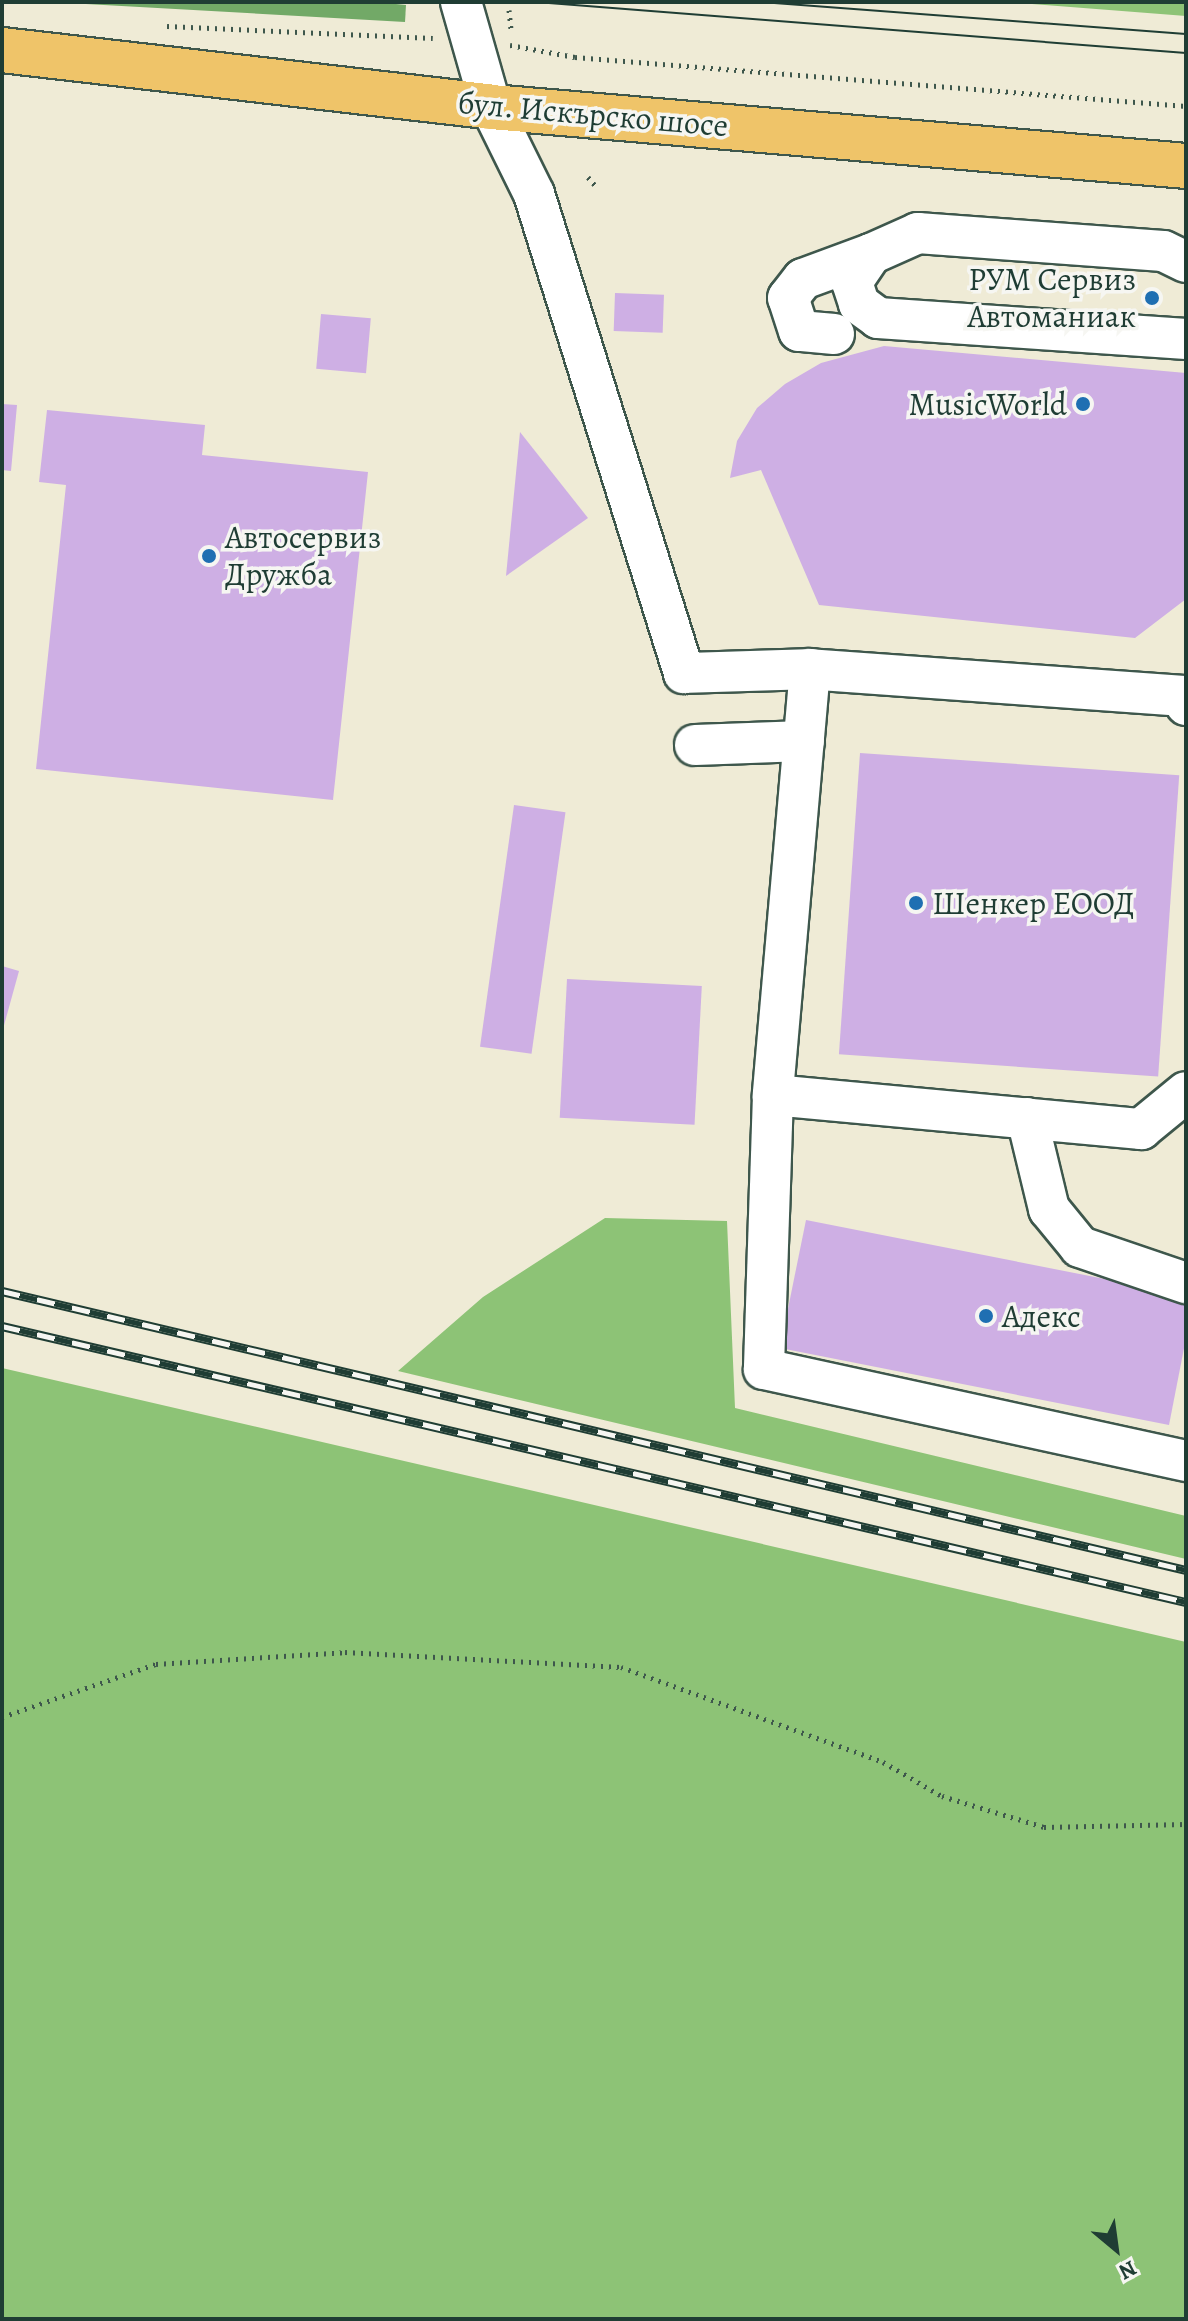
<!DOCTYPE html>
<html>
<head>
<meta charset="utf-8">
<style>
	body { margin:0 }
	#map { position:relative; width:1188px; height:2321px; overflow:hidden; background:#efebd6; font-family:Alegreya,serif }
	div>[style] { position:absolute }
	.green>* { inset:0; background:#8dc376 }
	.forest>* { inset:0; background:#72a967 }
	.building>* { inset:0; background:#ceafe4; transform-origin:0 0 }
	.path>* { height:5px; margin-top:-2.5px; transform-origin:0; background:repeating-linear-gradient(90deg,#3e574c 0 2px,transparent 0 8px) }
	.roads { filter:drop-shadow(2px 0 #3e574c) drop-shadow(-2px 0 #3e574c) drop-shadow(0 2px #3e574c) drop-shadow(0 -2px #3e574c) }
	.minor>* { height:40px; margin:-20px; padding:0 20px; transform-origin:20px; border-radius:20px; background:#fff }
	.major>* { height:44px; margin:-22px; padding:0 22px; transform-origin:22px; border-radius:22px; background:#efc469 }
	.tram>* { height:2px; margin:-1px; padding:0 1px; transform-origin:1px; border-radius:1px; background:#1f3d34 }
	.rail>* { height:9px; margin-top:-4.5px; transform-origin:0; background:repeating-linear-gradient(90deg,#f6f6f2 0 18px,#1f3d34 0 36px); box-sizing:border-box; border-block:2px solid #1f3d34 }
	.dots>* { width:22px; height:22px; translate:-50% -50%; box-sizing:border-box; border:4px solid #f6f6f2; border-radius:50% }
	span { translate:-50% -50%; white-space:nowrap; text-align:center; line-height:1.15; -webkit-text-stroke:7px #f6f6f2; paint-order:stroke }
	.street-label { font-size:32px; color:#1f3d34 }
	.poi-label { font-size:32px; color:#1f3d34 }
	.right { translate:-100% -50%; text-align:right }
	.left { translate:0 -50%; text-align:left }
	.frame { position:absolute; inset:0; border:4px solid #1f3d34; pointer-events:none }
	.north { position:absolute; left:1076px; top:2209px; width:80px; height:80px; -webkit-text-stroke:6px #f6f6f2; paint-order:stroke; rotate:151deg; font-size:22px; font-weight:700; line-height:32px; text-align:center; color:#1f3d34 }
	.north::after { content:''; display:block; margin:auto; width:28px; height:36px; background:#1f3d34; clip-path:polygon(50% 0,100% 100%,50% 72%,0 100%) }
</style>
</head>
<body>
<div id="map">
	<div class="green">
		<div style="clip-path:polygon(1008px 2px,1186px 2px,1186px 16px)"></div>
		<div style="clip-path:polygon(605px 1218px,727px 1221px,735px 1408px,1186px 1516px,1186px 1559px,398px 1371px,483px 1297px)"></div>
		<div style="clip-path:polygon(2px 1368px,1186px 1642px,1186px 2319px,2px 2319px)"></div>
	</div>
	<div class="forest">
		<div style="clip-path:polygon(50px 2px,376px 2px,406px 5px,405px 22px)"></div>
	</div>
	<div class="building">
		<div style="left:615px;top:293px;width:49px;height:38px;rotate:2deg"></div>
		<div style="left:321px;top:314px;width:50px;height:55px;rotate:5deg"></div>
		<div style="clip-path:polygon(884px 346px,1186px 373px,1186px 599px,1135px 638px,819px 605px,761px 470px,730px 478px,737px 441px,757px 408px,785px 384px,821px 363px)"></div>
		<div style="clip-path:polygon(2px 404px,17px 405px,11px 471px,2px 470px)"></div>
		<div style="clip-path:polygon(47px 410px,205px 425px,202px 455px,368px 472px,333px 800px,36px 769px,66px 485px,39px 482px)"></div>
		<div style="clip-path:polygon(520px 432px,588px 518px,506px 576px)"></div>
		<div style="left:860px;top:753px;width:320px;height:302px;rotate:4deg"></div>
		<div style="left:514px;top:805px;width:52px;height:244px;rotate:8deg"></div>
		<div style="clip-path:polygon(2px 966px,19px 971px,3px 1029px,2px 1029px)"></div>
		<div style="left:567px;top:979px;width:135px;height:139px;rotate:3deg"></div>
		<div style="clip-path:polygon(806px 1220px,1186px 1295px,1186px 1338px,1169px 1425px,780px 1348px)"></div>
	</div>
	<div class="path">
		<div style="left:509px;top:10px;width:19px;rotate:84deg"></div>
		<div style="left:167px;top:26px;width:266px;rotate:2.6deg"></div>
		<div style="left:510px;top:45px;width:66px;rotate:10.5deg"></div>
		<div style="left:575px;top:57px;width:613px;rotate:4.59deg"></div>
		<div style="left:588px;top:177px;width:11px;rotate:49deg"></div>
		<div style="left:2px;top:1717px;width:163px;rotate:-19deg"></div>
		<div style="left:156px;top:1664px;width:189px;rotate:-3.6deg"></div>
		<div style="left:345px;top:1652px;width:276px;rotate:3.1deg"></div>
		<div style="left:621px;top:1667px;width:279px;rotate:19.9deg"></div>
		<div style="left:883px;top:1762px;width:68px;rotate:30deg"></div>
		<div style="left:942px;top:1796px;width:107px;rotate:16.9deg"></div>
		<div style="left:1044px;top:1827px;width:142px;rotate:-1.2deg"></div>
	</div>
	<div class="roads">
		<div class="minor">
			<div style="left:461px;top:2px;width:109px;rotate:74.1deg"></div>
			<div style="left:491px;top:107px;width:97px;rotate:63.7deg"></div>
			<div style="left:534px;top:194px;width:502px;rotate:72.61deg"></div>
			<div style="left:684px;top:673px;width:126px;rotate:-1.8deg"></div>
			<div style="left:1186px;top:262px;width:25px;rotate:-154deg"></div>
			<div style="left:1163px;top:251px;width:246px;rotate:-175.8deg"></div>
			<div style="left:918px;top:233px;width:51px;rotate:155.9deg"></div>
			<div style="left:871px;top:254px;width:34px;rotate:124deg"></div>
			<div style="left:852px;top:282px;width:23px;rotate:72deg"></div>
			<div style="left:859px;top:304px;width:24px;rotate:36deg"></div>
			<div style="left:878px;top:318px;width:309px;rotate:3.9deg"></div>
			<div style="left:834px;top:334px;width:35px;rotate:-175deg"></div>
			<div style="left:799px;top:331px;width:35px;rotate:-108deg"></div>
			<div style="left:788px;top:298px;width:24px;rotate:-52deg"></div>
			<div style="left:803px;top:279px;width:72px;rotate:-20.2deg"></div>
			<div style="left:1186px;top:705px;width:9px;rotate:-103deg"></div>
			<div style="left:1184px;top:696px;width:375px;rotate:-175.9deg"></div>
			<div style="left:810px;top:669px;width:428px;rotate:95deg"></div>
			<div style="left:773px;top:1095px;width:370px;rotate:5.3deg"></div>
			<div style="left:1141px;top:1129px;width:58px;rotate:-39.4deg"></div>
			<div style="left:695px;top:745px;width:109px;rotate:-2.1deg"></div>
			<div style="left:773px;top:1095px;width:274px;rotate:91.9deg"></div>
			<div style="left:764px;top:1369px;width:432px;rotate:12.3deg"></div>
			<div style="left:1027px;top:1118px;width:94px;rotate:76.4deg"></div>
			<div style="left:1049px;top:1209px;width:49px;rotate:50.8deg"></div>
			<div style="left:1080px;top:1247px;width:112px;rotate:18.8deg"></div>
		</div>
		<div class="major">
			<div style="left:2px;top:50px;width:492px;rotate:6.6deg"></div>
			<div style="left:491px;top:107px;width:697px;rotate:4.85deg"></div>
		</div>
	</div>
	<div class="tram">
		<div style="left:536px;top:2px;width:652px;rotate:4.49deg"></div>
		<div style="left:761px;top:2px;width:426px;rotate:4.3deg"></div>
	</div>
	<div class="rail">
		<div style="left:2px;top:1291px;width:1216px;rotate:13.26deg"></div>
		<div style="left:2px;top:1326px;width:1216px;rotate:13.12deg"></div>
	</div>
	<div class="dots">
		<div style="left:1152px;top:298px;background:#1f6fb2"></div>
		<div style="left:1083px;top:404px;background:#1f6fb2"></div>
		<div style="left:209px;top:556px;background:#1f6fb2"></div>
		<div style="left:916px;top:903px;background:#1f6fb2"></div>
		<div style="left:986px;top:1316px;background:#1f6fb2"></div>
	</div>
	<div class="street-label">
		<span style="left:593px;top:114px;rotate:5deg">бул. Искърско шосе</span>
	</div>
	<div class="poi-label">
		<span class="right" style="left:1136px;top:298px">РУМ Сервиз<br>Автоманиак</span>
		<span class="right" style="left:1067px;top:404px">MusicWorld</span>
		<span class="left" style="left:225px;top:556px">Автосервиз<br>Дружба</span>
		<span class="left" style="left:932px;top:903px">Шенкер ЕООД</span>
		<span class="left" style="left:1002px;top:1316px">Адекс</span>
	</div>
	<div class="frame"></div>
	<div class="north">N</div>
</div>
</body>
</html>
